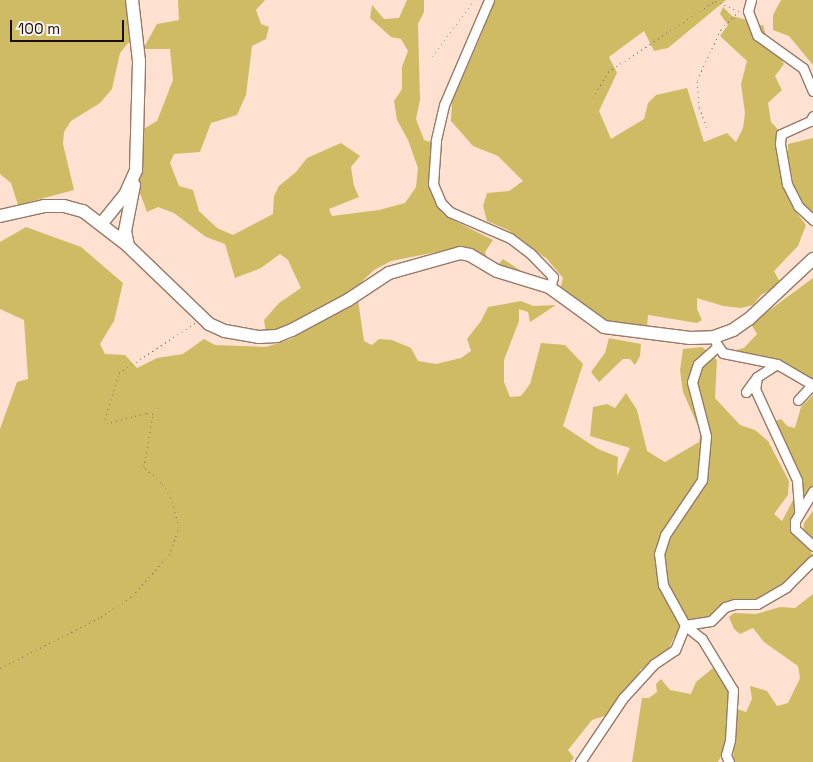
<!DOCTYPE html>
<html>
<head>
<meta charset="utf-8">
<style>
	body { margin:0 }
	#map { position:relative; width:813px; height:762px; overflow:hidden; background:#fee1d1; font-family:"Space Grotesk",sans-serif }
	div>[style] { position:absolute }
	.green>* { inset:0; background:#d0bb65 }
	.path>* { height:1px; margin-top:-0.5px; transform-origin:0; background:repeating-linear-gradient(90deg,#836f64 0 1px,transparent 0 5px) }
	.roads { filter:drop-shadow(1px 0 #997966) drop-shadow(-1px 0 #997966) drop-shadow(0 1px #997966) drop-shadow(0 -1px #997966) }
	.street>* { height:9px; margin:-4.5px; padding:0 4.5px; transform-origin:4.5px; border-radius:4.5px; background:#fff }
	.secondary>* { height:12px; margin:-6px; padding:0 6px; transform-origin:6px; border-radius:6px; background:#fff }
	span { translate:-50% -50%; white-space:nowrap; text-align:center; line-height:1.15; -webkit-text-stroke:5px #fbf4ef; paint-order:stroke }
	.scale { position:absolute; left:10px; top:20px; width:114px; height:22px; box-sizing:border-box; border:2px solid #190d07; border-top:0; padding-left:6px; font-size:15px; line-height:18px; white-space:nowrap; color:#190d07; -webkit-text-stroke:4px #fbf4ef; paint-order:stroke }
</style>
</head>
<body>
<div id="map">
	<div class="green">
		<div style="clip-path:polygon(0 0,135px 0,142px 36px,128px 43px,120px 53px,112px 89px,100px 103px,71px 121px,64px 132px,63px 144px,74px 190px,18px 205px,11px 183px,0 174px)"></div>
		<div style="clip-path:polygon(178px 0,265px 0,256px 10px,261px 24px,269px 27px,266px 39px,252px 46px,246px 95px,237px 115px,211px 123px,200px 152px,174px 154px,170px 163px,179px 186px,193px 190px,199px 211px,217px 228px,233px 235px,273px 214px,274px 196px,279px 186px,296px 172px,307px 158px,341px 143px,360px 156px,351px 167px,354px 186px,359px 197px,329px 209px,332px 216px,379px 210px,405px 203px,416px 187px,418px 168px,408px 140px,397px 120px,394px 101px,402px 89px,402px 67px,408px 51px,401px 39px,391px 37px,370px 18px,372px 5px,384px 19px,399px 18px,407px 0,424px 0,424px 12px,418px 24px,420px 100px,416px 119px,424px 140px,431px 142px,439px 207px,447px 217px,493px 240px,485px 252px,487px 258px,498px 265px,503px 259px,524px 273px,514px 273px,447px 250px,391px 261px,374px 270px,350px 293px,305px 319px,266px 333px,264px 320px,279px 303px,301px 288px,288px 260px,280px 254px,261px 268px,235px 278px,225px 244px,206px 237px,174px 213px,158px 207px,147px 212px,136px 182px,140px 131px,157px 121px,173px 80px,170px 49px,143px 49px,157px 24px,179px 20px)"></div>
		<div style="clip-path:polygon(493px 0,726px 0,668px 48px,654px 51px,644px 31px,609px 57px,617px 73px,599px 111px,611px 139px,644px 119px,648px 103px,656px 95px,687px 88px,704px 142px,727px 133px,736px 142px,743px 128px,745px 113px,741px 84px,747px 61px,720px 36px,728px 25px,720px 14px,723px 7px,732px 16px,751px 21px,754px 26px,763px 25px,766px 35px,763px 43px,778px 53px,784px 64px,775px 76px,782px 90px,768px 103px,771px 122px,781px 133px,783px 180px,793px 208px,806px 225px,798px 246px,774px 271px,781px 284px,761px 295px,753px 305px,741px 308px,723px 306px,697px 298px,697px 309px,702px 320px,697px 323px,648px 315px,647px 327px,608px 324px,560px 290px,563px 278px,547px 259px,508px 230px,487px 221px,483px 206px,487px 193px,509px 191px,523px 181px,498px 156px,473px 146px,451px 121px,452px 102px,482px 33px)"></div>
		<div style="clip-path:polygon(781px 0,813px 0,813px 65px,789px 36px,773px 30px,773px 15px)"></div>
		<div style="clip-path:polygon(813px 138px,813px 218px,798px 203px,788px 159px,788px 144px)"></div>
		<div style="clip-path:polygon(26px 227px,81px 247px,123px 283px,114px 321px,100px 344px,105px 354px,125px 355px,137px 368px,157px 358px,183px 354px,204px 339px,215px 345px,266px 347px,291px 339px,358px 300px,364px 341px,372px 345px,379px 339px,392px 340px,411px 348px,418px 361px,436px 364px,461px 358px,471px 351px,467px 339px,481px 321px,488px 307px,521px 301px,533px 306px,556px 305px,530px 322px,528px 312px,519px 309px,519px 321px,504px 360px,504px 382px,510px 397px,521px 396px,530px 384px,541px 343px,565px 345px,583px 364px,563px 426px,598px 449px,618px 457px,617px 476px,630px 448px,590px 436px,593px 407px,607px 404px,615px 408px,626px 393px,637px 410px,647px 451px,665px 462px,699px 442px,701px 433px,683px 392px,680px 370px,683px 349px,702px 347px,717px 360px,715px 398px,740px 425px,755px 430px,768px 441px,789px 481px,788px 495px,774px 514px,782px 521px,802px 483px,773px 422px,781px 419px,787px 426px,795px 428px,801px 407px,813px 395px,813px 493px,795px 531px,813px 555px,813px 563px,776px 597px,729px 606px,703px 628px,674px 637px,666px 655px,640px 670px,638px 688px,617px 712px,592px 720px,568px 750px,574px 758px,570px 762px,0 762px,0 429px,17px 382px,28px 379px,24px 320px,0 309px,0 242px)"></div>
		<div style="clip-path:polygon(813px 278px,813px 386px,789px 375px,735px 359px,732px 351px,744px 348px,757px 334px,751px 324px)"></div>
		<div style="clip-path:polygon(609px 338px,641px 344px,640px 356px,635px 365px,630px 359px,623px 359px,599px 382px,591px 372px,605px 353px)"></div>
		<div style="clip-path:polygon(813px 511px,813px 540px,803px 533px,804px 523px)"></div>
		<div style="clip-path:polygon(813px 594px,813px 762px,733px 762px,737px 709px,746px 712px,752px 699px,750px 686px,767px 691px,777px 706px,788px 703px,800px 678px,798px 666px,764px 642px,753px 628px,740px 634px,734px 629px,729px 617px,734px 613px,756px 614px,780px 607px,795px 608px)"></div>
		<div style="clip-path:polygon(713px 668px,727px 683px,733px 699px,728px 742px,718px 762px,632px 762px,642px 698px,649px 698px,657px 692px,656px 684px,661px 679px,670px 690px,691px 694px,696px 682px)"></div>
	</div>
	<div class="path">
		<div style="left:432px;top:56px;width:70px;rotate:-53.1deg"></div>
		<div style="left:593px;top:98px;width:30px;rotate:-60deg"></div>
		<div style="left:608px;top:72px;width:128px;rotate:-33.6deg"></div>
		<div style="left:715px;top:1px;width:26px;rotate:23deg"></div>
		<div style="left:707px;top:127px;width:22px;rotate:-112deg"></div>
		<div style="left:699px;top:107px;width:27px;rotate:-94deg"></div>
		<div style="left:697px;top:80px;width:56px;rotate:-64.8deg"></div>
		<div style="left:721px;top:29px;width:24px;rotate:-45deg"></div>
		<div style="left:0;top:668px;width:113px;rotate:-26.8deg"></div>
		<div style="left:101px;top:617px;width:37px;rotate:-34deg"></div>
		<div style="left:132px;top:596px;width:55px;rotate:-47.9deg"></div>
		<div style="left:169px;top:555px;width:30px;rotate:-70deg"></div>
		<div style="left:179px;top:527px;width:31px;rotate:-105deg"></div>
		<div style="left:171px;top:497px;width:18px;rotate:-124deg"></div>
		<div style="left:161px;top:482px;width:23px;rotate:-139deg"></div>
		<div style="left:144px;top:467px;width:54px;rotate:-80.4deg"></div>
		<div style="left:153px;top:414px;width:7px;rotate:-172deg"></div>
		<div style="left:146px;top:413px;width:39px;rotate:165deg"></div>
		<div style="left:108px;top:423px;width:5px;rotate:-127deg"></div>
		<div style="left:105px;top:419px;width:48px;rotate:-73.1deg"></div>
		<div style="left:119px;top:373px;width:91px;rotate:-33.3deg"></div>
	</div>
	<div class="roads">
		<div class="street">
			<div style="left:489px;top:0;width:114px;rotate:113.2deg"></div>
			<div style="left:444px;top:105px;width:37px;rotate:103deg"></div>
			<div style="left:436px;top:141px;width:43px;rotate:94deg"></div>
			<div style="left:433px;top:184px;width:21px;rotate:67deg"></div>
			<div style="left:441px;top:203px;width:13px;rotate:45deg"></div>
			<div style="left:450px;top:212px;width:65px;rotate:23.4deg"></div>
			<div style="left:510px;top:238px;width:25px;rotate:37deg"></div>
			<div style="left:530px;top:253px;width:33px;rotate:46deg"></div>
			<div style="left:553px;top:277px;width:11px;rotate:105deg"></div>
			<div style="left:751px;top:0;width:11px;rotate:105deg"></div>
			<div style="left:748px;top:11px;width:26px;rotate:69deg"></div>
			<div style="left:757px;top:35px;width:57px;rotate:35.7deg"></div>
			<div style="left:803px;top:68px;width:25px;rotate:67deg"></div>
			<div style="left:813px;top:116px;width:6px;rotate:121deg"></div>
			<div style="left:810px;top:121px;width:32px;rotate:156deg"></div>
			<div style="left:781px;top:134px;width:10px;rotate:96deg"></div>
			<div style="left:780px;top:144px;width:41px;rotate:80.1deg"></div>
			<div style="left:787px;top:184px;width:25px;rotate:63deg"></div>
			<div style="left:798px;top:206px;width:21px;rotate:43deg"></div>
			<div style="left:716px;top:343px;width:12px;rotate:55deg"></div>
			<div style="left:723px;top:353px;width:55px;rotate:11.5deg"></div>
			<div style="left:777px;top:364px;width:42px;rotate:30.3deg"></div>
			<div style="left:777px;top:364px;width:24px;rotate:147deg"></div>
			<div style="left:757px;top:377px;width:12px;rotate:99deg"></div>
			<div style="left:755px;top:389px;width:100px;rotate:65.2deg"></div>
			<div style="left:797px;top:480px;width:32px;rotate:86deg"></div>
			<div style="left:746px;top:392px;width:17px;rotate:-54deg"></div>
			<div style="left:798px;top:400px;width:21px;rotate:-47deg"></div>
			<div style="left:813px;top:491px;width:35px;rotate:121deg"></div>
			<div style="left:795px;top:521px;width:8px;rotate:90deg"></div>
			<div style="left:795px;top:529px;width:25px;rotate:43deg"></div>
			<div style="left:580px;top:762px;width:77px;rotate:-56.1deg"></div>
			<div style="left:623px;top:698px;width:46px;rotate:-47.6deg"></div>
			<div style="left:654px;top:664px;width:25px;rotate:-34deg"></div>
			<div style="left:675px;top:650px;width:27px;rotate:-68deg"></div>
			<div style="left:685px;top:625px;width:46px;rotate:-118.8deg"></div>
			<div style="left:663px;top:585px;width:31px;rotate:-97deg"></div>
			<div style="left:659px;top:554px;width:20px;rotate:-72deg"></div>
			<div style="left:665px;top:535px;width:66px;rotate:-56.1deg"></div>
			<div style="left:702px;top:480px;width:44px;rotate:-84.8deg"></div>
			<div style="left:706px;top:436px;width:56px;rotate:-104.5deg"></div>
			<div style="left:692px;top:382px;width:19px;rotate:-72deg"></div>
			<div style="left:698px;top:364px;width:25px;rotate:-42deg"></div>
			<div style="left:729px;top:762px;width:8px;rotate:-113deg"></div>
			<div style="left:726px;top:755px;width:16px;rotate:-75deg"></div>
			<div style="left:730px;top:740px;width:50px;rotate:-86.6deg"></div>
			<div style="left:733px;top:690px;width:60px;rotate:-121.3deg"></div>
			<div style="left:702px;top:639px;width:22px;rotate:-141deg"></div>
			<div style="left:685px;top:625px;width:26px;rotate:-9deg"></div>
			<div style="left:711px;top:621px;width:20px;rotate:-45deg"></div>
			<div style="left:725px;top:607px;width:10px;rotate:-17deg"></div>
			<div style="left:735px;top:604px;width:22px"></div>
			<div style="left:757px;top:604px;width:34px;rotate:-30deg"></div>
			<div style="left:786px;top:587px;width:38px;rotate:-45deg"></div>
		</div>
		<div class="secondary">
			<div style="left:0;top:216px;width:45px;rotate:-12.8deg"></div>
			<div style="left:44px;top:206px;width:20px"></div>
			<div style="left:64px;top:206px;width:20px;rotate:15deg"></div>
			<div style="left:83px;top:211px;width:54px;rotate:37.5deg"></div>
			<div style="left:126px;top:244px;width:115px;rotate:43.9deg"></div>
			<div style="left:209px;top:324px;width:17px;rotate:24deg"></div>
			<div style="left:225px;top:331px;width:35px;rotate:10deg"></div>
			<div style="left:259px;top:337px;width:18px;rotate:-3deg"></div>
			<div style="left:277px;top:336px;width:16px;rotate:-22deg"></div>
			<div style="left:292px;top:330px;width:64px;rotate:-28.2deg"></div>
			<div style="left:348px;top:300px;width:49px;rotate:-33.4deg"></div>
			<div style="left:389px;top:273px;width:74px;rotate:-15.7deg"></div>
			<div style="left:460px;top:253px;width:10px;rotate:11deg"></div>
			<div style="left:470px;top:255px;width:31px;rotate:31deg"></div>
			<div style="left:497px;top:271px;width:54px;rotate:17.1deg"></div>
			<div style="left:549px;top:287px;width:68px;rotate:36deg"></div>
			<div style="left:604px;top:327px;width:87px;rotate:7.3deg"></div>
			<div style="left:690px;top:338px;width:24px;rotate:-2deg"></div>
			<div style="left:714px;top:337px;width:20px;rotate:-20deg"></div>
			<div style="left:733px;top:330px;width:19px;rotate:-35deg"></div>
			<div style="left:749px;top:319px;width:88px;rotate:-43.2deg"></div>
			<div style="left:102px;top:223px;width:36px;rotate:-51deg"></div>
			<div style="left:125px;top:195px;width:27px;rotate:-66deg"></div>
			<div style="left:136px;top:170px;width:109px;rotate:-88.4deg"></div>
			<div style="left:139px;top:61px;width:61px;rotate:-96.5deg"></div>
			<div style="left:128px;top:246px;width:15px;rotate:-101deg"></div>
			<div style="left:125px;top:231px;width:47px;rotate:-78.9deg"></div>
		</div>
	</div>
	<div class="scale">100 m</div>
</div>
</body>
</html>
